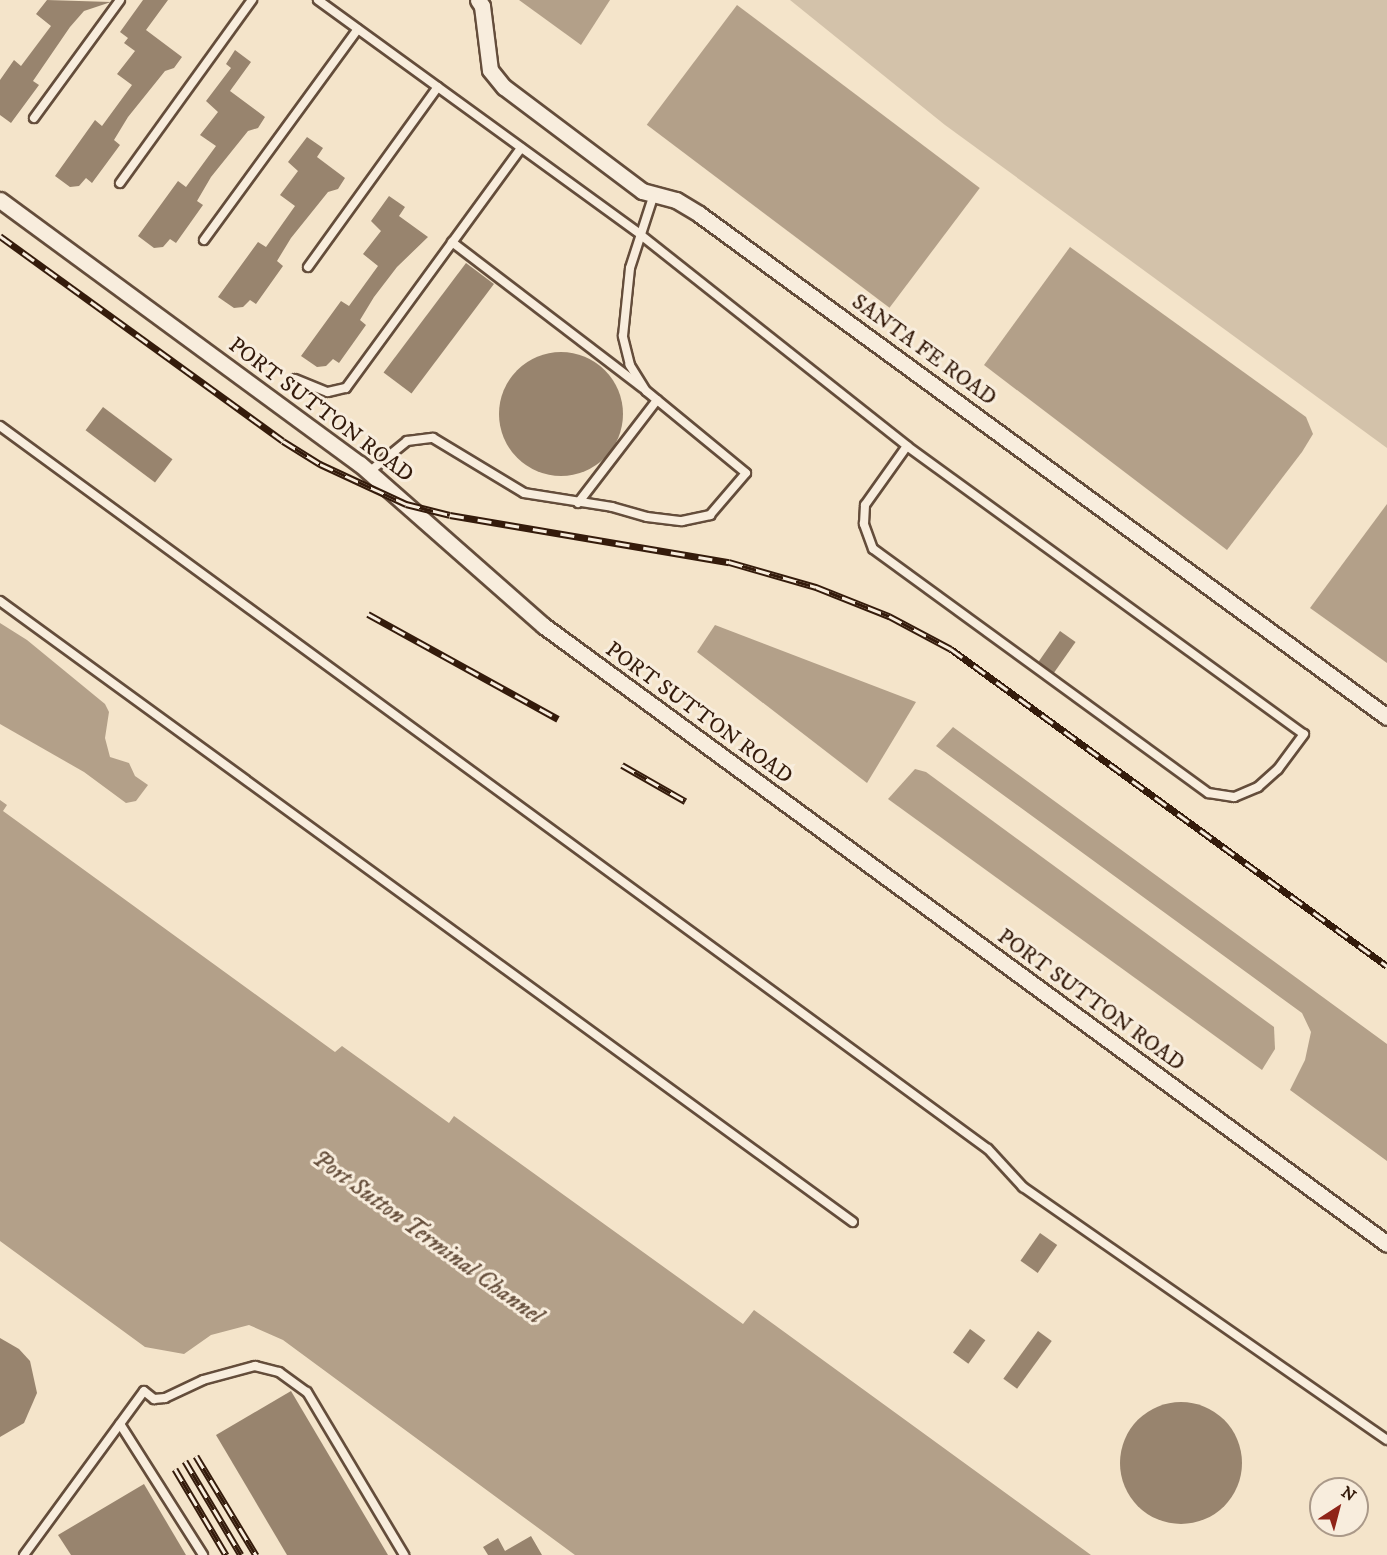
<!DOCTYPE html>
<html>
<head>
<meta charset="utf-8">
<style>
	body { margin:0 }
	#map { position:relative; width:1387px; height:1555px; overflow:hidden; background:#f4e4ca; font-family:"IM FELL DW Pica",serif }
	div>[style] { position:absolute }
	.green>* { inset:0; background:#d3c2aa }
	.water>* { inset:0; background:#b3a089; transform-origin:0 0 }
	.building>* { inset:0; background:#98846e; transform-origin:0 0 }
	.round { border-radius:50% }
	.roads { filter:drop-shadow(2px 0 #644d3b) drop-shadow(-2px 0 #644d3b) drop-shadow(0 2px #644d3b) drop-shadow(0 -2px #644d3b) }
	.lane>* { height:8px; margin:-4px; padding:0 4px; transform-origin:4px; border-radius:4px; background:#f8eddd }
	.street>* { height:15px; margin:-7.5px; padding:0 7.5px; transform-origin:7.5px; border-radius:7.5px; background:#f8eddd }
	.rail>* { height:7px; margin-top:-3.5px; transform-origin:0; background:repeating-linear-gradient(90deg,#f8eddd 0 14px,#341b0b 0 28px); box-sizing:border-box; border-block:2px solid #341b0b }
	span { translate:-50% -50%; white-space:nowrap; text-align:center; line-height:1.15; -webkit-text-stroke:6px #f8eddd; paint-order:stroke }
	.street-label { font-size:22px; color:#341b0b }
	.water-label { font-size:24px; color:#67503d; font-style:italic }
	.north { position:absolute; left:1309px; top:1477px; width:60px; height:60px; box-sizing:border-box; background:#f8eddd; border:2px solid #aa9989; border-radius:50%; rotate:36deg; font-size:16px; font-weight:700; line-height:24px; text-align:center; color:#341b0b }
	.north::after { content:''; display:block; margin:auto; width:21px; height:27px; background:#8f2418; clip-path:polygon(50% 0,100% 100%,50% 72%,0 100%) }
</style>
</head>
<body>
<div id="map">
	<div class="green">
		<div style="clip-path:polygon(790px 0,1387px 0,1387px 448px,945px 125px)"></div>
	</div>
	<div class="water">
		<div style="clip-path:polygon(519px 0,610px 0,581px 45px)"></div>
		<div style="left:737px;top:5px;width:304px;height:150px;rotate:37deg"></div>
		<div style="clip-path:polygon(1070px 247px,1306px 417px,1313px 434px,1302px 452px,1227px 550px,984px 365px)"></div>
		<div style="clip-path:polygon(1387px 504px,1387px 663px,1310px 608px)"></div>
		<div style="clip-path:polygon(0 623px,27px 640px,105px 704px,109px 712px,105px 738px,110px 757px,129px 763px,135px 776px,148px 785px,136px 801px,126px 803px,84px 772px,0 724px)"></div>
		<div style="clip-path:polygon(715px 625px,916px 702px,867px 783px,697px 652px)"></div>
		<div style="clip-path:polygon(953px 727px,1387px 1044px,1387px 1161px,1290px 1090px,1305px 1060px,1311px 1032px,1302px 1013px,936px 746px)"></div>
		<div style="clip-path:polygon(915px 769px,926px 772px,1274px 1027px,1275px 1049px,1262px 1070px,888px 799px)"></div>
		<div style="clip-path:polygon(0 800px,7px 805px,3px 811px,335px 1052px,342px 1046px,449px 1123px,454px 1116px,743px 1324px,754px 1310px,1091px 1555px,575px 1555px,283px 1340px,249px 1325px,211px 1335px,184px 1354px,145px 1347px,0 1241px)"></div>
	</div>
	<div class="building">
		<div style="clip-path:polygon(47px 0,111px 2px,84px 11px,70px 27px,33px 81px,39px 85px,11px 123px,0 115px,0 80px,14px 60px,21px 66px,51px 26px,36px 14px)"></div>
		<div style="clip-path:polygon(143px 0,168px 0,146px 30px,182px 57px,174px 68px,165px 71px,128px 117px,114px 140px,120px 145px,92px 183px,86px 178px,79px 186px,70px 187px,55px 176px,95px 120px,102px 126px,132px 85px,117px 74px,135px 51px,124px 43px,128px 38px,120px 32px)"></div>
		<div style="clip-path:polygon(235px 50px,251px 62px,230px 91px,265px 117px,258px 128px,248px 131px,211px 177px,197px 201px,203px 205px,176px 243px,170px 239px,163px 247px,154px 248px,138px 236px,178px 181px,186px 187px,216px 146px,200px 135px,218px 112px,206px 101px,231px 68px,226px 64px)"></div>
		<div style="clip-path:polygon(307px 137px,323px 148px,317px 157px,345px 178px,338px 189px,328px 192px,291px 238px,277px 261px,283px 266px,256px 304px,250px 300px,243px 307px,234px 308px,218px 297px,258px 242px,266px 247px,295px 206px,280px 195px,298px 171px,288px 162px)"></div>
		<div style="clip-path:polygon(389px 196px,405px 207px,399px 216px,428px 237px,397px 267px,374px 297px,360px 320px,366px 325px,339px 363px,333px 359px,326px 366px,317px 367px,301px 356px,341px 301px,349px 306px,378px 266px,363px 254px,381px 231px,371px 221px)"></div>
		<div style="left:466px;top:263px;width:35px;height:137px;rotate:37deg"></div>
		<div class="round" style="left:499px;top:352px;width:124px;height:124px"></div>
		<div style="left:103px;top:407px;width:87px;height:29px;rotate:37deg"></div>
		<div style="left:1060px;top:631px;width:19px;height:38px;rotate:35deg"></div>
		<div style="left:1040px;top:1233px;width:21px;height:34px;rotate:35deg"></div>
		<div style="left:970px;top:1329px;width:19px;height:29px;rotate:36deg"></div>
		<div style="left:1038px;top:1331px;width:17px;height:59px;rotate:36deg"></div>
		<div style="clip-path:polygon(0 1338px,19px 1349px,30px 1361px,37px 1393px,24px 1423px,0 1437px)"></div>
		<div style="clip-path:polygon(291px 1391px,388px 1555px,287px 1555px,216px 1435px)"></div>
		<div class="round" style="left:1120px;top:1402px;width:122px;height:122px"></div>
		<div style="clip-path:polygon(144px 1484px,186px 1555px,71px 1555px,58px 1535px)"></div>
		<div style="clip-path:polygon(531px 1536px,542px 1555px,488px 1555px,483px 1547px,498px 1538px,505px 1551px)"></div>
	</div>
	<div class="roads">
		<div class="lane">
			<div style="left:318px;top:0;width:399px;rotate:36deg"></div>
			<div style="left:641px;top:235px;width:340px;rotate:38.4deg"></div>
			<div style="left:907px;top:446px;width:490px;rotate:36deg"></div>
			<div style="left:1304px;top:734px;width:44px;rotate:126.6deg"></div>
			<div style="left:1278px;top:769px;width:27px;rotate:138deg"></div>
			<div style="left:1258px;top:787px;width:26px;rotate:157deg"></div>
			<div style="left:1234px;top:797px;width:26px;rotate:-171deg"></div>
			<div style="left:1208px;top:793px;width:414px;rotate:-143.9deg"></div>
			<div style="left:873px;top:549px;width:27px;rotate:-110deg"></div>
			<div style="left:864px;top:524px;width:19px;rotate:-87deg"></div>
			<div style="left:865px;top:505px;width:72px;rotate:-54.6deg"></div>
			<div style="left:34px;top:118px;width:146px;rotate:-53.9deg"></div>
			<div style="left:120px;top:183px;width:226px;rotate:-54.2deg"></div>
			<div style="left:204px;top:240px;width:261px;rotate:-53.9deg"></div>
			<div style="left:452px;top:242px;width:240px;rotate:37.4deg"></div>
			<div style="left:308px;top:267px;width:222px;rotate:-54.2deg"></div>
			<div style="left:295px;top:379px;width:35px;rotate:22deg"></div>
			<div style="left:328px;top:392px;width:18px;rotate:-13deg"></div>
			<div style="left:346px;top:388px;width:297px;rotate:-53.9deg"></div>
			<div style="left:0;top:426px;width:1224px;rotate:36.2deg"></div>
			<div style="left:988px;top:1149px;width:52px;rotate:47.4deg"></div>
			<div style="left:1023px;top:1187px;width:443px;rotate:34.8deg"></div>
			<div style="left:369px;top:472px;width:49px;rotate:-39.2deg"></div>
			<div style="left:407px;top:441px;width:26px;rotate:-7deg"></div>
			<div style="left:433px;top:438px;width:106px;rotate:31.1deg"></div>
			<div style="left:524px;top:493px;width:89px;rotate:9deg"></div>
			<div style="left:612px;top:507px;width:36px;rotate:16deg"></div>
			<div style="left:647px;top:517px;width:35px;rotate:7deg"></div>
			<div style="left:682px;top:521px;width:29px;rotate:-12deg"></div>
			<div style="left:710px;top:515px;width:55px;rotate:-49.4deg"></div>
			<div style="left:746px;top:473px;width:129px;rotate:-140.6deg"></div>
			<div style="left:646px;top:391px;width:31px;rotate:-122deg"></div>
			<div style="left:630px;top:365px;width:30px;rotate:-104deg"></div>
			<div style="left:623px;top:336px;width:68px;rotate:-84.1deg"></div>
			<div style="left:630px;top:268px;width:78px;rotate:-72deg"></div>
			<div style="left:578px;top:503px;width:130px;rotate:-52.5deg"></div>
			<div style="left:0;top:601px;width:1055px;rotate:36.06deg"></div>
			<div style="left:120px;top:1424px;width:155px;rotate:57.6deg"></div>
			<div style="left:24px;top:1555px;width:203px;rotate:-53.8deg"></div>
			<div style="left:144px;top:1391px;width:13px;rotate:39deg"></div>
			<div style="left:154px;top:1399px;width:11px;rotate:-5deg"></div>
			<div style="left:165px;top:1398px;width:42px;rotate:-25.3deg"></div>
			<div style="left:203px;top:1380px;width:54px;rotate:-15.1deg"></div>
			<div style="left:255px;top:1366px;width:25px;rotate:14deg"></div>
			<div style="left:279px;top:1372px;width:34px;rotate:36deg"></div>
			<div style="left:307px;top:1392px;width:190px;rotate:59.2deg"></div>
		</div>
		<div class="street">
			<div style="left:478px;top:0;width:7px;rotate:56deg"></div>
			<div style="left:482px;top:6px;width:64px;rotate:82.9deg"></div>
			<div style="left:490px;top:70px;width:22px;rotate:51deg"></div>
			<div style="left:504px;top:87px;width:173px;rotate:37deg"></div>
			<div style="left:642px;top:191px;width:35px;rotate:15deg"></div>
			<div style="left:676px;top:200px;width:27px;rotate:31deg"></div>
			<div style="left:699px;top:214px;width:852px;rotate:36.17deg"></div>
			<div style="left:0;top:200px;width:446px;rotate:36.3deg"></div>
			<div style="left:360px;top:464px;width:245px;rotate:41.4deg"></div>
			<div style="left:544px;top:626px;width:1045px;rotate:36.24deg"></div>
		</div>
	</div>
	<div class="rail">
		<div style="left:0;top:236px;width:349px;rotate:35.9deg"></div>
		<div style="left:283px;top:441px;width:44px;rotate:31.9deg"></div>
		<div style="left:320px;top:464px;width:95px;rotate:24.9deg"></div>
		<div style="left:406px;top:504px;width:45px;rotate:14deg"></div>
		<div style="left:450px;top:515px;width:283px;rotate:9.6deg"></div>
		<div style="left:729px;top:562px;width:91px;rotate:16deg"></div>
		<div style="left:816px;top:587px;width:79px;rotate:21.7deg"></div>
		<div style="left:889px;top:616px;width:70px;rotate:28deg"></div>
		<div style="left:951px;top:649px;width:539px;rotate:36.02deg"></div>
		<div style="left:368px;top:614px;width:217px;rotate:28.9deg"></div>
		<div style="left:622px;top:765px;width:73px;rotate:29.7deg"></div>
		<div style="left:196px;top:1456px;width:116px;rotate:58.8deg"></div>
		<div style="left:185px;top:1461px;width:109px;rotate:59.2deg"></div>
		<div style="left:175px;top:1469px;width:100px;rotate:59.3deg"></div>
	</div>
	<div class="street-label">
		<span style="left:924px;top:350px;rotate:36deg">SANTA FE ROAD</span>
		<span style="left:321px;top:410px;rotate:37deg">PORT SUTTON ROAD</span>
		<span style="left:699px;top:713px;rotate:36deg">PORT SUTTON ROAD</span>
		<span style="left:1091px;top:1000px;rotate:36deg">PORT SUTTON ROAD</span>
	</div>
	<div class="water-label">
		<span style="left:427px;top:1238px;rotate:36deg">Port Sutton Terminal Channel</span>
	</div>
	<div class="north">N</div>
</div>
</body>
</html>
